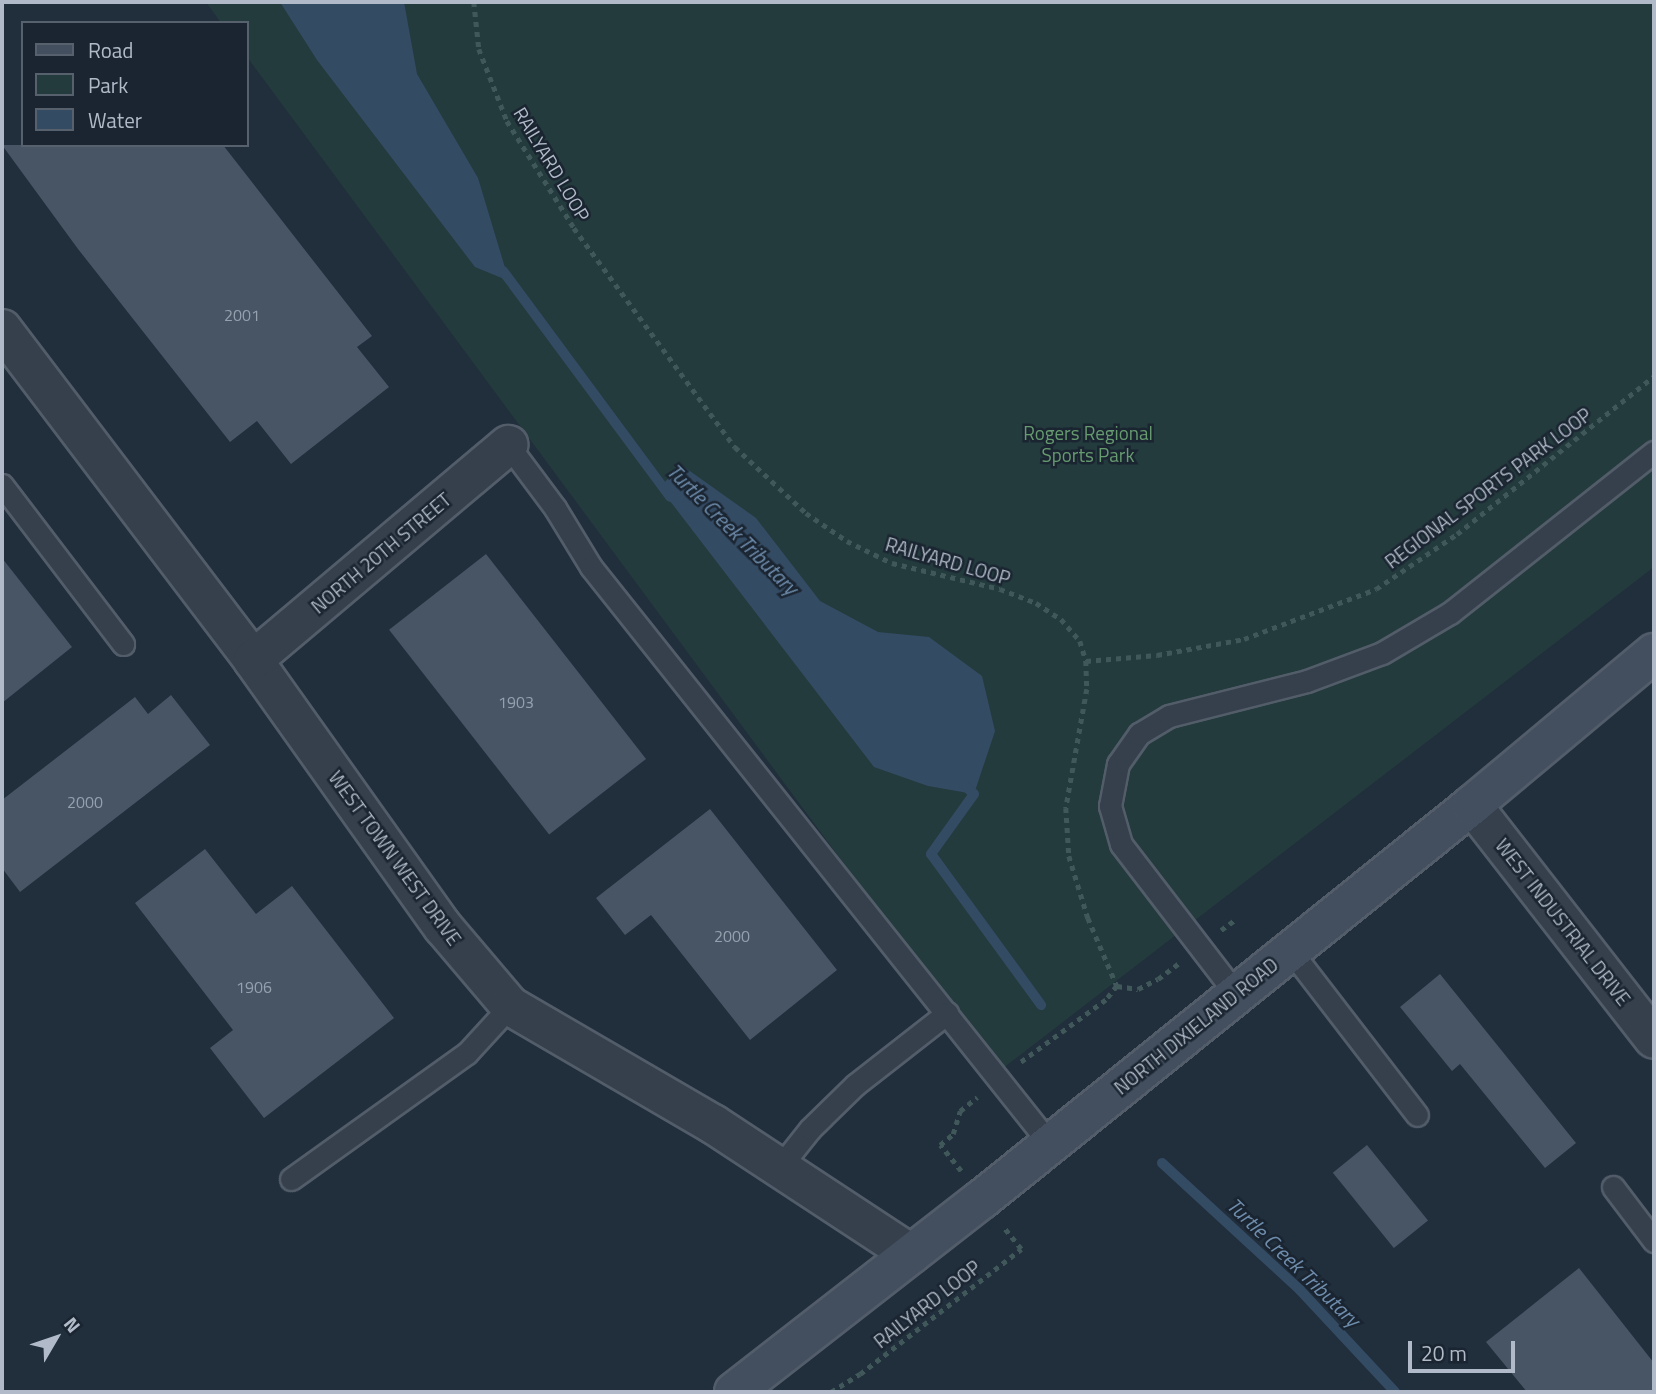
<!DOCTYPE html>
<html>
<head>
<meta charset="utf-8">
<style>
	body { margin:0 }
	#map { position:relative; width:1656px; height:1394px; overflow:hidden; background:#212e3c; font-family:"Titillium Web",sans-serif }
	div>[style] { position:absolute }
	.green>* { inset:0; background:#233b3d }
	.water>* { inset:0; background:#344b64 }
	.stream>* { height:10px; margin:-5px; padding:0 5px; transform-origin:5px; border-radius:5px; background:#344b64 }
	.building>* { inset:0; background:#475565; transform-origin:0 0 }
	.path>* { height:4.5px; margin-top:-2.25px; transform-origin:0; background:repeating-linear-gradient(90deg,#41585a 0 5px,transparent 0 10px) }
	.roads { filter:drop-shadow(2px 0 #535d6a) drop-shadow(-2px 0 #535d6a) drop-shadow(0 2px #535d6a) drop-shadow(0 -2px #535d6a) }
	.lane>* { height:21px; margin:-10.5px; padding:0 10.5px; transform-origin:10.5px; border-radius:10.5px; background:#35404c }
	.street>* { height:38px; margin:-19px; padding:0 19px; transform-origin:19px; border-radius:19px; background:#35404c }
	.secondary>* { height:38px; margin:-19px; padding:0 19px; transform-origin:19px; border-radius:19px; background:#434f5f }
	span { translate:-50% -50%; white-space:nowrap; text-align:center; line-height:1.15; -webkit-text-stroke:5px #1a2531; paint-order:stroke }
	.number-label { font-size:16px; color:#96a1af }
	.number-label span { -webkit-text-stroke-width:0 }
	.street-label { font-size:19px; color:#b0bac8 }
	.park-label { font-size:19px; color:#669a6f }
	.water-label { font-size:21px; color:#6f8dad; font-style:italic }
	.frame { position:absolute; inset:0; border:4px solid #b0bac8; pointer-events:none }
	.legend { position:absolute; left:21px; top:21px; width:228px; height:126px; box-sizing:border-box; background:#1a2531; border:2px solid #56616d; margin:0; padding:9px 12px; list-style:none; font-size:21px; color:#b0bac8 }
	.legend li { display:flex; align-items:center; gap:14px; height:35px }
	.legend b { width:35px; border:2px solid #56616d }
	.north { position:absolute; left:21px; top:1303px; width:70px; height:70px; -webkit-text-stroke:5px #1a2531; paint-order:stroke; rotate:51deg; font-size:19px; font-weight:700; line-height:28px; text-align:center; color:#b0bac8 }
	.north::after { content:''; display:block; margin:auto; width:24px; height:32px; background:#b0bac8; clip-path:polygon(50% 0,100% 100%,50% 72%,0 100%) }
	.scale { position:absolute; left:1408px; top:1341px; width:107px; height:32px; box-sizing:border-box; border:4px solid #b0bac8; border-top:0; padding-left:9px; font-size:21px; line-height:24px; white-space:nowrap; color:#b0bac8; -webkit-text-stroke:5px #1a2531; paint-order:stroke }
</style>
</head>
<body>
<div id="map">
	<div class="green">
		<div style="clip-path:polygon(206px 2px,1654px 2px,1654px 567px,998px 1072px,247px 57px,247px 23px,221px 23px)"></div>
	</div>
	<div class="water">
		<div style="clip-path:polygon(280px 2px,404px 2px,417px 74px,478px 178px,509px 281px,475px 267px,317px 60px)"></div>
		<div style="clip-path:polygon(680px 464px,756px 518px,820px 601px,878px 632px,929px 637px,982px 676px,995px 731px,974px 794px,928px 786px,874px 767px,660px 488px)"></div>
	</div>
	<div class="stream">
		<div style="left:503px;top:271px;width:281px;rotate:53.5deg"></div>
		<div style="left:964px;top:785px;width:13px;rotate:42deg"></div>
		<div style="left:974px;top:794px;width:74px;rotate:125.6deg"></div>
		<div style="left:931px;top:854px;width:187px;rotate:53.9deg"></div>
		<div style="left:1162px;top:1163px;width:188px;rotate:42.6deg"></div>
		<div style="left:1300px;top:1290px;width:139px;rotate:47deg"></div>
	</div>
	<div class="building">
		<div style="clip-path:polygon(2px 145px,223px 145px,372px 336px,357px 347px,389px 387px,291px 464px,257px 421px,230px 442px,78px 249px)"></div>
		<div style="left:486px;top:554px;width:260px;height:123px;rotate:52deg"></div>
		<div style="clip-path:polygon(2px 558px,72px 647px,2px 703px)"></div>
		<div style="clip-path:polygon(171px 695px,210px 745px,20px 892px,2px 868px,2px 800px,135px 697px,148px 714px)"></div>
		<div style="clip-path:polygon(710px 809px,837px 970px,750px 1040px,651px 915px,625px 935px,596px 898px)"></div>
		<div style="clip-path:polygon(205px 849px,256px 914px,292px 886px,394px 1018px,264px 1118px,210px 1048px,233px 1030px,135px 903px)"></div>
		<div style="clip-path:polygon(1440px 974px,1576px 1143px,1545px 1168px,1460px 1064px,1452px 1071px,1400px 1007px)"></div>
		<div style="left:1367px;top:1145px;width:97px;height:44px;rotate:51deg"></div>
		<div style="clip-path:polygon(1579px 1268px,1654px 1363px,1654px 1392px,1527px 1392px,1486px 1342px)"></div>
	</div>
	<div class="path">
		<div style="left:474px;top:2px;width:47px;rotate:83.9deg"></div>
		<div style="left:479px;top:49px;width:77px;rotate:68.7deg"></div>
		<div style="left:507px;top:121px;width:126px;rotate:57.9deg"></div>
		<div style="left:574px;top:228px;width:272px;rotate:53.7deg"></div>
		<div style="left:735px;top:447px;width:97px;rotate:42.9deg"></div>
		<div style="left:806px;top:513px;width:50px;rotate:34.3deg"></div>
		<div style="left:847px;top:541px;width:50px;rotate:26.1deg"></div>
		<div style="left:892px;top:563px;width:111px;rotate:13.5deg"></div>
		<div style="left:1000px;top:589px;width:39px;rotate:21deg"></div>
		<div style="left:1036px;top:603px;width:30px;rotate:33deg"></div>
		<div style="left:1061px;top:619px;width:29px;rotate:49deg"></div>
		<div style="left:1080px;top:641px;width:21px;rotate:73deg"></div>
		<div style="left:1086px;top:661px;width:28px;rotate:88deg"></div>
		<div style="left:1087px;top:689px;width:121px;rotate:100deg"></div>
		<div style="left:1066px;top:808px;width:48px;rotate:86.4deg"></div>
		<div style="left:1069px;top:856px;width:65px;rotate:73deg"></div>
		<div style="left:1088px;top:918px;width:74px;rotate:66.9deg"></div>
		<div style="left:1117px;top:986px;width:18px;rotate:128deg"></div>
		<div style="left:1106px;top:1000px;width:107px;rotate:143.8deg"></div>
		<div style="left:1086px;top:661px;width:71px;rotate:-4.8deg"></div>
		<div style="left:1157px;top:655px;width:88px;rotate:-10.4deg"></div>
		<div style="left:1244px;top:639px;width:141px;rotate:-20.7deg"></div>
		<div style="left:1376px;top:589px;width:98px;rotate:-34.2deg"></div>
		<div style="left:1457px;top:534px;width:253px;rotate:-38.7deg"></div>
		<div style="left:1221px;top:930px;width:17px;rotate:-36deg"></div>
		<div style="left:1117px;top:986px;width:21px;rotate:8deg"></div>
		<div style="left:1138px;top:989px;width:22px;rotate:-27deg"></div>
		<div style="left:1158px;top:979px;width:26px;rotate:-37deg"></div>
		<div style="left:961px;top:1171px;width:33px;rotate:-129deg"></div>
		<div style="left:940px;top:1145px;width:17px;rotate:-40deg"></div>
		<div style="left:953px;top:1134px;width:24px;rotate:-73deg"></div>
		<div style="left:960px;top:1111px;width:22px;rotate:-39deg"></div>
		<div style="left:831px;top:1392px;width:34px;rotate:-32deg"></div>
		<div style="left:860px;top:1374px;width:204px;rotate:-37.8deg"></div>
		<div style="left:1021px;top:1249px;width:27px;rotate:-129deg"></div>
	</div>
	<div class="roads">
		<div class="lane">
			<div style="left:508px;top:445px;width:79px;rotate:53.3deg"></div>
			<div style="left:555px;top:508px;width:69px;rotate:58.6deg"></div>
			<div style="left:591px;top:567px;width:737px;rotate:51.5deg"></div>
			<div style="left:2px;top:485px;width:200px;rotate:52.7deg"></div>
			<div style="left:1290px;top:950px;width:208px;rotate:52.4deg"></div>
			<div style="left:1236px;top:994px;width:189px;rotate:-127.5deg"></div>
			<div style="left:1121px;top:844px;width:40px;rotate:-106deg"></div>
			<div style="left:1110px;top:806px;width:43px;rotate:-79.2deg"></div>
			<div style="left:1118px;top:764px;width:37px;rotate:-55deg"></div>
			<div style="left:1139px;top:734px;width:35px;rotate:-31deg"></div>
			<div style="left:1169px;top:716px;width:142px;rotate:-14.2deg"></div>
			<div style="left:1307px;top:681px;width:80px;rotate:-20.5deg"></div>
			<div style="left:1382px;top:653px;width:79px;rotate:-30.5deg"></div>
			<div style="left:1450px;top:613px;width:260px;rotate:-38.3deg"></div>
			<div style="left:779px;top:1168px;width:50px;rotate:-51.5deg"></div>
			<div style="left:810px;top:1129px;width:63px;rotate:-44.4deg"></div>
			<div style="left:855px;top:1085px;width:117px;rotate:-38deg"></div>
			<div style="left:291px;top:1179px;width:216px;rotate:-35.6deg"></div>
			<div style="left:467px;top:1053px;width:64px;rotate:-47.5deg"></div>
			<div style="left:1613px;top:1187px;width:68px;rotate:52.8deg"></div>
		</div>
		<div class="street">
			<div style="left:2px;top:329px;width:415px;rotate:52.8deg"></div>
			<div style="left:253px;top:660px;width:328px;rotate:54.6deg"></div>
			<div style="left:443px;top:927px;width:104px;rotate:49.7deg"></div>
			<div style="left:510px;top:1006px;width:235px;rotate:30.2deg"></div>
			<div style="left:713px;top:1124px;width:237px;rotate:33.3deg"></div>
			<div style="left:253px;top:660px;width:334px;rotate:-40.1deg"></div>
			<div style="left:1472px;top:805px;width:296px;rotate:52.1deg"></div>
		</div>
		<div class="secondary">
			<div style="left:734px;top:1392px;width:314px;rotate:-37.9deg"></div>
			<div style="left:982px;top:1199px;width:629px;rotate:-38.8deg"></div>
			<div style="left:1472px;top:805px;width:237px;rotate:-39.9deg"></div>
		</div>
	</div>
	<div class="number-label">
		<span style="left:242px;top:315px">2001</span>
		<span style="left:516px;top:702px">1903</span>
		<span style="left:85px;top:802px">2000</span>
		<span style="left:732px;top:936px">2000</span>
		<span style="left:254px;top:987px">1906</span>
	</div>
	<div class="street-label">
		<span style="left:552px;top:164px;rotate:59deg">RAILYARD LOOP</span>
		<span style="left:1488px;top:488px;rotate:-37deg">REGIONAL SPORTS PARK LOOP</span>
		<span style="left:381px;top:553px;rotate:-40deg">NORTH 20TH STREET</span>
		<span style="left:948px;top:561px;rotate:16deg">RAILYARD LOOP</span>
		<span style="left:395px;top:858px;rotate:54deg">WEST TOWN WEST DRIVE</span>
		<span style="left:1563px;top:922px;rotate:52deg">WEST INDUSTRIAL DRIVE</span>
		<span style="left:1196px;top:1026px;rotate:-39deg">NORTH DIXIELAND ROAD</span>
		<span style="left:927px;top:1304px;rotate:-38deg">RAILYARD LOOP</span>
	</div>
	<div class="park-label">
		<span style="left:1088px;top:444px">Rogers Regional<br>Sports Park</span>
	</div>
	<div class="water-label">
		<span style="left:733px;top:529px;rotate:45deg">Turtle Creek Tributary</span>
		<span style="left:1294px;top:1262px;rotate:44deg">Turtle Creek Tributary</span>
	</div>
	<div class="frame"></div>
	<ul class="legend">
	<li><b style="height:9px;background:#434f5f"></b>Road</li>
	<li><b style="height:19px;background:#233b3d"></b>Park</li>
	<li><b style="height:19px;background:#344b64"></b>Water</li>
	</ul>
	<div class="north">N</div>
	<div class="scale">20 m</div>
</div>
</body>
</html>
